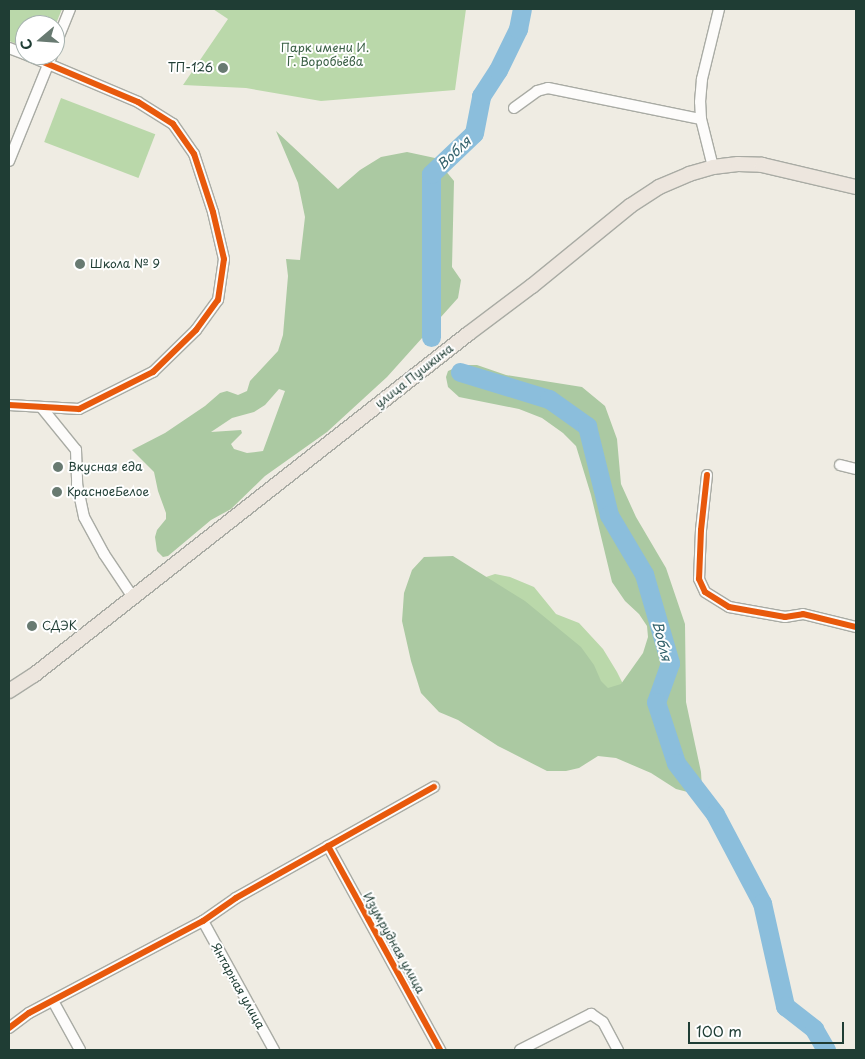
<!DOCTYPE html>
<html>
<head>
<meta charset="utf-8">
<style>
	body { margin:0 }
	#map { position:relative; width:865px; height:1059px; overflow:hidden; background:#efece3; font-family:"Playpen Sans",sans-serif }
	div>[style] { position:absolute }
	.green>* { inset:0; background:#bad8aa; transform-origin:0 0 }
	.forest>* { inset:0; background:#abc9a2 }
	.river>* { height:19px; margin:-9.5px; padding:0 9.5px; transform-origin:9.5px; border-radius:9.5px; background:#8bbedc }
	.roads { filter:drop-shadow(1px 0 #a9aba4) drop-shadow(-1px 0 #a9aba4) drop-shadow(0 1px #a9aba4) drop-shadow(0 -1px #a9aba4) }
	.minor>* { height:10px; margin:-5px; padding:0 5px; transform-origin:5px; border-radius:5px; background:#fdfcfb }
	.major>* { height:14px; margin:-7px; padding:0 7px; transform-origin:7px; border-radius:7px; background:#ede6de }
	.cycleway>* { height:6px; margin:-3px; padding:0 3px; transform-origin:3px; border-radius:3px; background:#e8590c }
	.dots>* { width:14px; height:14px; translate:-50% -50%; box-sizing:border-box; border:2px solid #fff; border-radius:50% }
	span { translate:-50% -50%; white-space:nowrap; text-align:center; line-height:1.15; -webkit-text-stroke:4px #fff; paint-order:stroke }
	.park-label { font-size:12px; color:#3b6046 }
	.poi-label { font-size:12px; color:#1f3d34 }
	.right { translate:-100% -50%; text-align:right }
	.left { translate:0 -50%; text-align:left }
	.street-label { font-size:12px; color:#1f3d34 }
	.water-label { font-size:14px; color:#36646e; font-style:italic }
	.frame { position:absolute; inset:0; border:10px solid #1f3d34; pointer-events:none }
	.north { position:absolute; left:15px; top:15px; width:50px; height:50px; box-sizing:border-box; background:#fff; border:1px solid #a5b1ae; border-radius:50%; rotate:252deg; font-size:14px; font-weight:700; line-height:20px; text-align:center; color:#1f3d34 }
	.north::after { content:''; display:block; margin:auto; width:18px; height:22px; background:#687a71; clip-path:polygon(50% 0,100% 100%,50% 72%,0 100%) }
	.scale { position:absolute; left:688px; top:1022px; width:156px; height:22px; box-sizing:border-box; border:2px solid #1f3d34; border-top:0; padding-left:6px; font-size:15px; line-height:18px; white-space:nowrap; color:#1f3d34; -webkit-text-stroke:4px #fff; paint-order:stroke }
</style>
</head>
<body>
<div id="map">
	<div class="green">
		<div style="clip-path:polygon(9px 9px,62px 9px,55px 26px,25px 25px,25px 47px,9px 41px)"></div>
		<div style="clip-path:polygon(213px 9px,466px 9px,455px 90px,321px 101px,246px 88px,183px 85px,228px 19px)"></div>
		<div style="left:61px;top:98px;width:101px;height:47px;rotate:21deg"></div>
		<div style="clip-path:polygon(495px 574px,510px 577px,534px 587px,556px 614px,579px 623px,603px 649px,617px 672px,626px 690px,629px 706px,468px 583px)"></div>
	</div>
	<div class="forest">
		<div style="clip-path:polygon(evenodd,276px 131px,338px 189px,360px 170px,381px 157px,407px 152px,435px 158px,454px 181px,452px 267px,461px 280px,458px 298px,387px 377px,327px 432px,265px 476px,231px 509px,211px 520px,168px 556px,163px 557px,157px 551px,155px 537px,157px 530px,166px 519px,166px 513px,158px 491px,154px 472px,132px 450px,165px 433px,205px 406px,220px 393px,227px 391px,238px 395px,247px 391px,250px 381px,278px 351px,283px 335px,288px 276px,286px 259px,300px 260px,305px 217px,298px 183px,276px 131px,279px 389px,285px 391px,263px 451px,247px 453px,234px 449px,231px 444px,242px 433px,241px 430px,211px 432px,232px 418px,254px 412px,265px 405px,279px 389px)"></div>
		<div style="clip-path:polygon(462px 365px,477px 365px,506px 375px,582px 387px,605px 406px,617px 439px,621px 484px,636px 517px,666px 568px,685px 624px,686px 702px,701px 772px,702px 789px,699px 795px,676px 789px,651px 773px,616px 758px,598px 756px,579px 768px,566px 771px,547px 771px,498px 746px,458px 720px,439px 712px,421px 693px,411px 661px,402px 621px,404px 593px,412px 570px,424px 557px,453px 556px,525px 601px,581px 647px,594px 665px,601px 681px,608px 688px,621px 684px,643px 653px,648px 637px,647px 626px,639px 614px,625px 601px,612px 582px,591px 495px,576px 446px,563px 433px,542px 418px,519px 409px,459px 397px,448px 387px,446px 377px,448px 371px)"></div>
	</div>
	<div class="river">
		<div style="left:431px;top:337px;width:163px;rotate:-90deg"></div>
		<div style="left:431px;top:174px;width:59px;rotate:-43.6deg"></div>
		<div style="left:474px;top:133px;width:38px;rotate:-79deg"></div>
		<div style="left:481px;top:96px;width:31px;rotate:-57deg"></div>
		<div style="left:498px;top:70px;width:46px;rotate:-64deg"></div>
		<div style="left:518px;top:29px;width:20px;rotate:-79deg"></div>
		<div style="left:460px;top:372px;width:93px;rotate:16.9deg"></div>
		<div style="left:549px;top:399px;width:47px;rotate:35.4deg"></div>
		<div style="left:587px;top:426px;width:92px;rotate:76.1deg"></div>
		<div style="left:609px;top:515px;width:69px;rotate:59.3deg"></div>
		<div style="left:644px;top:574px;width:93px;rotate:73.7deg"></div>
		<div style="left:670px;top:663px;width:41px;rotate:109.7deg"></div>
		<div style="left:656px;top:702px;width:64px;rotate:71.8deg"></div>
		<div style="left:676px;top:763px;width:64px;rotate:52.6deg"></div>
		<div style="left:715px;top:814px;width:101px;rotate:62.2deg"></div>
		<div style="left:762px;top:903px;width:106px;rotate:77.4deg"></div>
		<div style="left:785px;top:1006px;width:37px;rotate:38deg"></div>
		<div style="left:814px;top:1029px;width:24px;rotate:60deg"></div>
	</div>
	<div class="roads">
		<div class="minor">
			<div style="left:55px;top:46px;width:40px;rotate:-68deg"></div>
			<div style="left:9px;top:48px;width:17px;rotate:21deg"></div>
			<div style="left:514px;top:108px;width:29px;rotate:-36deg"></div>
			<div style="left:537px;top:91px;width:11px;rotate:-15deg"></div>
			<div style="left:548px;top:88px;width:156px;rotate:11.5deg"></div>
			<div style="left:9px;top:161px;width:114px;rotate:-67.9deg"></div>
			<div style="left:713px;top:167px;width:49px;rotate:-104deg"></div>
			<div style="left:701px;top:119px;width:17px;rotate:-93deg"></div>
			<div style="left:700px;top:102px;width:23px;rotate:-85deg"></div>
			<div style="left:702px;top:79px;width:72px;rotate:-76.3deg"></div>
			<div style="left:9px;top:405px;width:70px;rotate:3.3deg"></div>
			<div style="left:79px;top:409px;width:83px;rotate:-26.6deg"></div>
			<div style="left:153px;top:372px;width:60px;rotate:-44.3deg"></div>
			<div style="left:196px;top:330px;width:37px;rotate:-54deg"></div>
			<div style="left:218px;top:300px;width:41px;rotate:-81.7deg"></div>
			<div style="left:224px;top:259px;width:48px;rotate:-103.2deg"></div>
			<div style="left:213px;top:212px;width:61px;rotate:-108.1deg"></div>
			<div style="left:194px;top:154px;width:37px;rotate:-125deg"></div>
			<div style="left:173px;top:124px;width:41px;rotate:-147.8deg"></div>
			<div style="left:138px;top:102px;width:121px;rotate:-157.1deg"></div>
			<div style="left:42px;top:408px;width:54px;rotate:51deg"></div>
			<div style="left:76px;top:450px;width:34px;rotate:88deg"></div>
			<div style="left:77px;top:484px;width:34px;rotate:78deg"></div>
			<div style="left:84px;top:517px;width:42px;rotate:61.6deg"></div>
			<div style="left:104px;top:554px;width:50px;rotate:56.3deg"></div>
			<div style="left:840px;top:465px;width:16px;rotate:14deg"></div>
			<div style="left:707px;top:475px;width:55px;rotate:96.2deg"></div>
			<div style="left:701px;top:530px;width:49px;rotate:92.3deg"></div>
			<div style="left:699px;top:579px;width:14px;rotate:65deg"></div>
			<div style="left:705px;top:592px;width:28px;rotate:32deg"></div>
			<div style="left:729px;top:607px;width:57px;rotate:10.1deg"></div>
			<div style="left:785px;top:617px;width:18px;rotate:-9deg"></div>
			<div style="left:803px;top:614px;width:55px;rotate:13.8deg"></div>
			<div style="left:328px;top:846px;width:233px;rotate:61.2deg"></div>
			<div style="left:203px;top:921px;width:147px;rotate:61.2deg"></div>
			<div style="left:53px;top:1001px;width:56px;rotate:61.1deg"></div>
			<div style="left:9px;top:1028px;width:25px;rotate:-37deg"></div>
			<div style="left:29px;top:1013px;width:197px;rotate:-27.9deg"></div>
			<div style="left:203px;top:921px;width:40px;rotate:-34.9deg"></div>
			<div style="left:236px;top:898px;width:227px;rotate:-29.3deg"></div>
			<div style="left:520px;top:1050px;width:80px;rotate:-26.9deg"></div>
			<div style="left:591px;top:1014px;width:14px;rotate:34deg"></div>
			<div style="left:603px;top:1022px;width:32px;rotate:62deg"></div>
		</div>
		<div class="major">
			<div style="left:9px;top:691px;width:30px;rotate:-33deg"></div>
			<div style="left:34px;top:675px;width:552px;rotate:-38.16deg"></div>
			<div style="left:468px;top:334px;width:80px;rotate:-36.9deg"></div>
			<div style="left:532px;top:286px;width:127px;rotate:-39.2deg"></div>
			<div style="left:630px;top:206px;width:35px;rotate:-33deg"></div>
			<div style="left:659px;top:187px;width:33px;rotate:-23deg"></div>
			<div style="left:689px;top:174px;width:25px;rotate:-16deg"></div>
			<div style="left:713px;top:167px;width:25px;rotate:-7deg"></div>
			<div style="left:738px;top:164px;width:24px;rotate:2deg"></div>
			<div style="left:762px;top:165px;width:97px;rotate:13.2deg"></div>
		</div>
	</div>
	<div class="cycleway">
		<div style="left:9px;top:405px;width:70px;rotate:3.3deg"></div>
		<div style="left:79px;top:409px;width:83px;rotate:-26.6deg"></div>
		<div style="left:153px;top:372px;width:60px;rotate:-44.3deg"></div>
		<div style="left:196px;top:330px;width:37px;rotate:-54deg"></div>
		<div style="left:218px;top:300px;width:41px;rotate:-81.7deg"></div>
		<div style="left:224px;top:259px;width:48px;rotate:-103.2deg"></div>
		<div style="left:213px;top:212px;width:61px;rotate:-108.1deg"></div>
		<div style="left:194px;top:154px;width:37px;rotate:-125deg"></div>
		<div style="left:173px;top:124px;width:41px;rotate:-147.8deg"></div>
		<div style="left:138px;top:102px;width:121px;rotate:-157.1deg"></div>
		<div style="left:707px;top:475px;width:55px;rotate:96.2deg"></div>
		<div style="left:701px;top:530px;width:49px;rotate:92.3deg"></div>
		<div style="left:699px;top:579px;width:14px;rotate:65deg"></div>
		<div style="left:705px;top:592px;width:28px;rotate:32deg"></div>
		<div style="left:729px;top:607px;width:57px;rotate:10.1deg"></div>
		<div style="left:785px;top:617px;width:18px;rotate:-9deg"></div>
		<div style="left:803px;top:614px;width:55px;rotate:13.8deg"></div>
		<div style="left:328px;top:846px;width:233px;rotate:61.2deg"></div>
		<div style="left:9px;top:1028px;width:25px;rotate:-37deg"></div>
		<div style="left:29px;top:1013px;width:197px;rotate:-27.9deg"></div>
		<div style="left:203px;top:921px;width:40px;rotate:-34.9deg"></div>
		<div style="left:236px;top:898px;width:227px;rotate:-29.3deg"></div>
	</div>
	<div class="dots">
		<div style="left:223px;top:68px;background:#687a71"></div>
		<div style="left:80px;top:264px;background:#687a71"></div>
		<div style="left:58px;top:467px;background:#687a71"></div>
		<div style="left:57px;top:492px;background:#687a71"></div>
		<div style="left:32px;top:626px;background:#687a71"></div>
	</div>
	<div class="park-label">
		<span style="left:325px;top:55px">Парк имени И.<br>Г. Воробьёва</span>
	</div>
	<div class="poi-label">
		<span class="right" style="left:213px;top:68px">ТП-126</span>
		<span class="left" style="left:90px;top:264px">Школа № 9</span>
		<span class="left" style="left:68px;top:467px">Вкусная еда</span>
		<span class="left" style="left:67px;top:492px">КрасноeБелое</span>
		<span class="left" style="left:42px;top:626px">СДЭК</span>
	</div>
	<div class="street-label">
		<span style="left:414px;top:376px;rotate:-38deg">улица Пушкина</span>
		<span style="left:394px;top:943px;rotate:61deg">Изумрудная улица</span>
		<span style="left:238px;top:986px;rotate:61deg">Янтарная улица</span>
	</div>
	<div class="water-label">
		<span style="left:454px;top:153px;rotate:-44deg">Вобля</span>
		<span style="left:662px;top:641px;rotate:76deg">Вобля</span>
	</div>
	<div class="frame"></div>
	<div class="north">С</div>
	<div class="scale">100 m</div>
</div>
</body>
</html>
